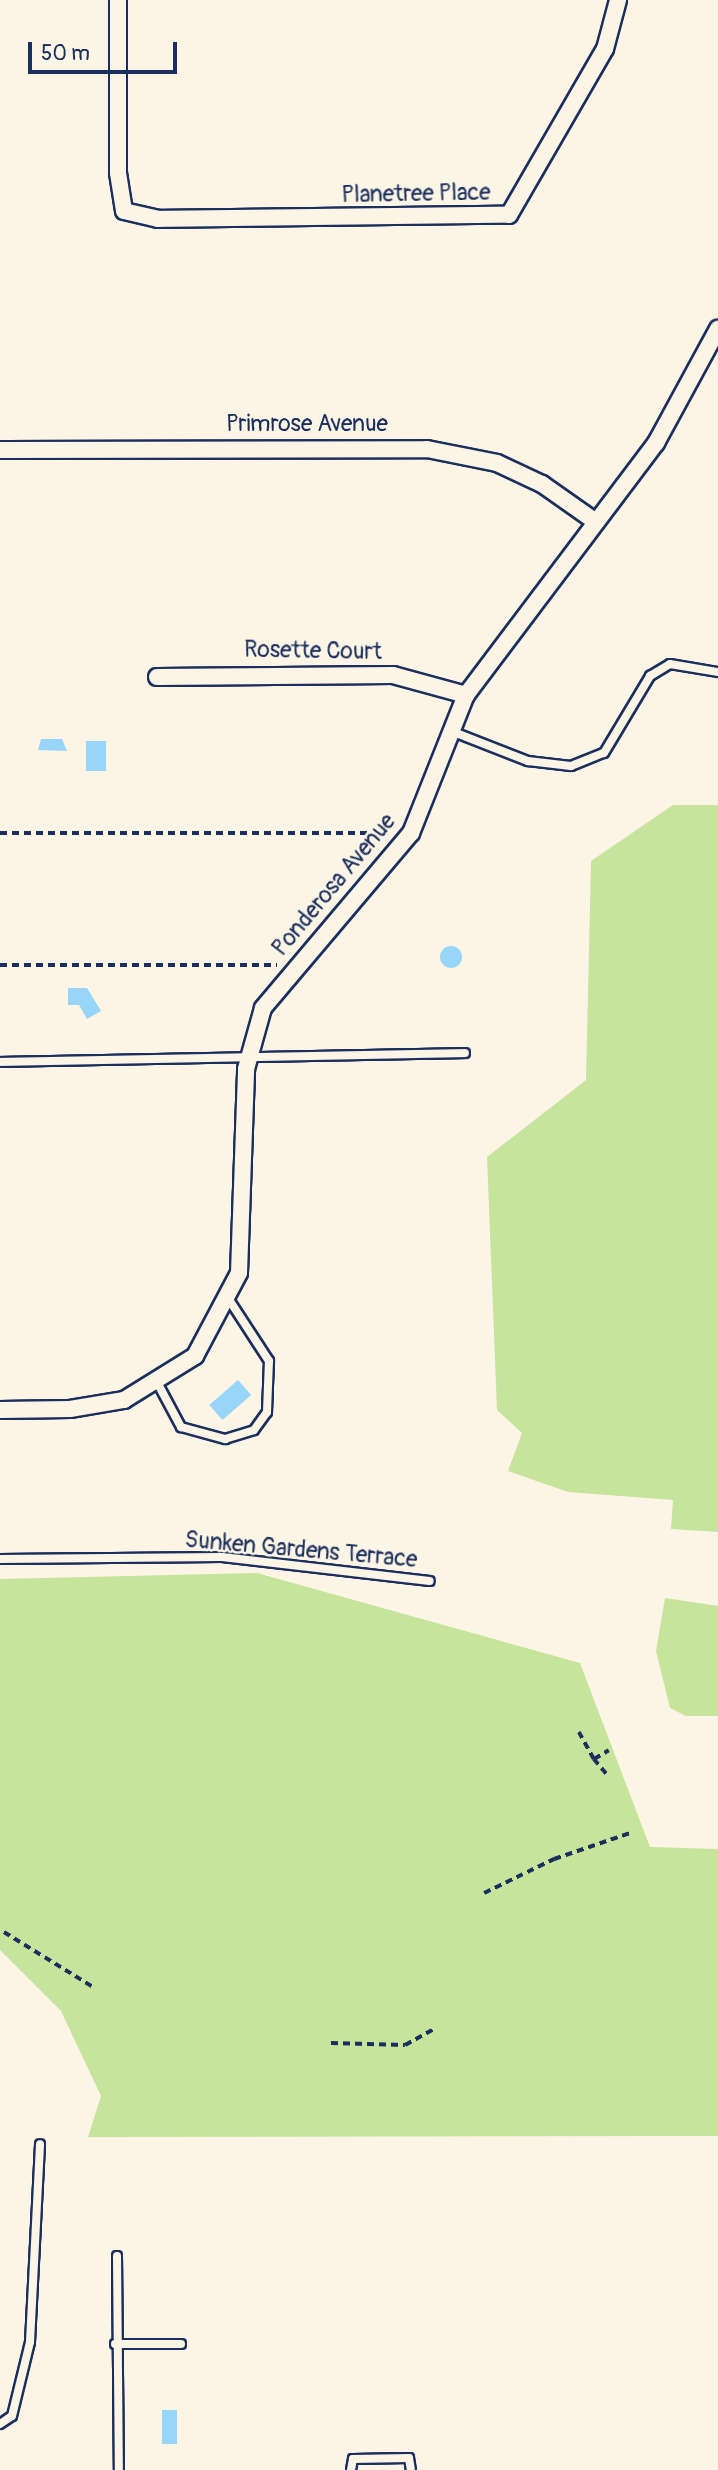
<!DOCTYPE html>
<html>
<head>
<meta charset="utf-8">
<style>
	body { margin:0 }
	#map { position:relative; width:718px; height:2470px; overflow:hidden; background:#fcf5e5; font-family:Pangolin,sans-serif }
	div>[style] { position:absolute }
	.green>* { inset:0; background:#c6e49c }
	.water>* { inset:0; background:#98d6f9; transform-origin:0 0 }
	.round { border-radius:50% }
	.path>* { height:3.5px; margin-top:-1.75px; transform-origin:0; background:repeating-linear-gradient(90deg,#1b2f5e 0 7px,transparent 0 12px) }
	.roads { filter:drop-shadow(2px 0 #1b2f5e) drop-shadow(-2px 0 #1b2f5e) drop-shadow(0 2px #1b2f5e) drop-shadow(0 -2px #1b2f5e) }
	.service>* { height:8px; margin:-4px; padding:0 4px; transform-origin:4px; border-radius:4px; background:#fcf5e5 }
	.minor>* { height:16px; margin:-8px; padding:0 8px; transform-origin:8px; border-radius:8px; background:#fcf5e5 }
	span { translate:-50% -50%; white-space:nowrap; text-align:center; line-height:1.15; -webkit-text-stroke:5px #fcf5e5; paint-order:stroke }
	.street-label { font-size:23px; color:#1b2f5e }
	.scale { position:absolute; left:28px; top:42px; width:149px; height:32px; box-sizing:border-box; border:4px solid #1b2f5e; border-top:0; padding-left:9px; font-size:21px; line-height:24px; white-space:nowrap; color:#1b2f5e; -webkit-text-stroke:5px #fcf5e5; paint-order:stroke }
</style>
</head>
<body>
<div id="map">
	<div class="green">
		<div style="clip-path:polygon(673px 805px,718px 805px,718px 1532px,671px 1529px,673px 1500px,568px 1492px,508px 1471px,522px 1433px,497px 1410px,487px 1157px,586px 1080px,591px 861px)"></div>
		<div style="clip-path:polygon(257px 1573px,580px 1663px,650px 1847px,718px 1849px,718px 2136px,88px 2137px,101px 2096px,61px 2011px,0 1950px,0 1579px)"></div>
		<div style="clip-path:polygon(665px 1598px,718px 1606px,718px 1716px,686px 1716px,670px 1708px,656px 1651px)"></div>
	</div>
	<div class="water">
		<div style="clip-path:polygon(41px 739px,62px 739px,67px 751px,38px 750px)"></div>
		<div style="left:106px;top:741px;width:30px;height:20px;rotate:90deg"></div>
		<div class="round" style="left:440px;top:946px;width:22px;height:22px"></div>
		<div style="clip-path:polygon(68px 988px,87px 988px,101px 1011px,87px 1019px,79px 1005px,68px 1005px)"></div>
		<div style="left:238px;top:1380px;width:20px;height:38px;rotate:49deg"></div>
		<div style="left:162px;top:2410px;width:15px;height:34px"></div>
	</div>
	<div class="path">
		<div style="left:0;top:833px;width:388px"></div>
		<div style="left:0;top:965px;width:277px"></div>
		<div style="left:579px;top:1732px;width:31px;rotate:61deg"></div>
		<div style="left:594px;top:1759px;width:17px;rotate:-31deg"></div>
		<div style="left:594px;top:1759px;width:23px;rotate:50deg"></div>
		<div style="left:484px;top:1893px;width:78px;rotate:-25.9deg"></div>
		<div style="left:554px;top:1859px;width:83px;rotate:-18.9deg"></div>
		<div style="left:4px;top:1932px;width:105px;rotate:31.7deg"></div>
		<div style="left:331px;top:2043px;width:74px;rotate:1.5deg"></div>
		<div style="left:405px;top:2045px;width:33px;rotate:-29deg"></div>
	</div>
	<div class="roads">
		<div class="service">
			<div style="left:451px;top:731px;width:83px;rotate:21.3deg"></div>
			<div style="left:528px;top:761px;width:43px;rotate:6.6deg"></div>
			<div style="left:571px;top:766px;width:35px;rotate:-22deg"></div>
			<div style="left:604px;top:753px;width:90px;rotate:-59.1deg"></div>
			<div style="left:650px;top:676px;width:23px;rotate:-31deg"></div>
			<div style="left:670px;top:664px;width:49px;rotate:9.5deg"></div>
			<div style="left:0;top:1062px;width:465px;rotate:-1.1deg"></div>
			<div style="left:158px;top:1384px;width:49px;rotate:61.9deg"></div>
			<div style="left:181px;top:1427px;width:46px;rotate:15.3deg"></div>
			<div style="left:225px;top:1439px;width:30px;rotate:-17deg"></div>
			<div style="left:254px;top:1430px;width:22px;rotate:-54deg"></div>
			<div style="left:267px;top:1412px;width:51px;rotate:-87.8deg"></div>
			<div style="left:269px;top:1361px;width:75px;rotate:-123.1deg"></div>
			<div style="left:0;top:1559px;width:222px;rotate:-0.5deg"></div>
			<div style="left:222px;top:1557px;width:209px;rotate:6.6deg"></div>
			<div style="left:117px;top:2256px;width:214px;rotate:89.5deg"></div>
			<div style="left:115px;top:2344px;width:66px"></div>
			<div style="left:0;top:2424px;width:14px;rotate:-34deg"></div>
			<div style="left:12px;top:2416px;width:76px;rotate:-76.3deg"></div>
			<div style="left:30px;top:2342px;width:198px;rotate:-87.1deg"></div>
			<div style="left:351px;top:2470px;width:11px;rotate:-80deg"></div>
			<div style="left:353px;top:2459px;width:56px;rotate:-1deg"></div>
			<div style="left:409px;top:2458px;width:12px;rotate:81deg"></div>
		</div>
		<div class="minor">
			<div style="left:118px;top:0;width:173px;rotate:90deg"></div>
			<div style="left:118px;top:173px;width:38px;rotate:81deg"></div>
			<div style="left:124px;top:211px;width:35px;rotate:13deg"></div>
			<div style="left:158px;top:219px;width:351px;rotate:-0.7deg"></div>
			<div style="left:509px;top:215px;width:192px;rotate:-60deg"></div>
			<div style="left:605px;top:49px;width:51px;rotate:-75.1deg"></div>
			<div style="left:0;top:450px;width:427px;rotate:-0.1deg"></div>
			<div style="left:427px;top:449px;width:71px;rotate:11.3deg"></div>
			<div style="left:497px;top:463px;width:50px;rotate:25deg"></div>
			<div style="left:542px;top:484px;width:66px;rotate:35.1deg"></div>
			<div style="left:157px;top:677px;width:236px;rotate:-0.5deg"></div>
			<div style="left:393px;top:675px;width:76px;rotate:15.3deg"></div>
			<div style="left:0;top:1410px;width:70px;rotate:-0.8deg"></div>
			<div style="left:70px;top:1409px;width:55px;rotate:-9.5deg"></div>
			<div style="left:124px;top:1400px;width:84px;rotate:-31.8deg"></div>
			<div style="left:195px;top:1356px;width:94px;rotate:-62.1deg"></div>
			<div style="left:239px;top:1273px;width:204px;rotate:-88deg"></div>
			<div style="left:246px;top:1069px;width:63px;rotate:-74.4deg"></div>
			<div style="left:263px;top:1008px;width:229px;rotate:-49.8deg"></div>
			<div style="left:411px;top:833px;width:149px;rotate:-68.3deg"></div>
			<div style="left:466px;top:695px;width:316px;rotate:-53deg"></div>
			<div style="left:656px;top:443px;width:130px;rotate:-61.5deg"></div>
		</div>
	</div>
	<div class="street-label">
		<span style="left:416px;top:194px;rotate:-1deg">Planetree Place</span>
		<span style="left:307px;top:424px">Primrose Avenue</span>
		<span style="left:313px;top:651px;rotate:1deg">Rosette Court</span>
		<span style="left:334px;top:885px;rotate:-50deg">Ponderosa Avenue</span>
		<span style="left:301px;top:1550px;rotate:5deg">Sunken Gardens Terrace</span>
	</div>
	<div class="scale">50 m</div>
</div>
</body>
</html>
